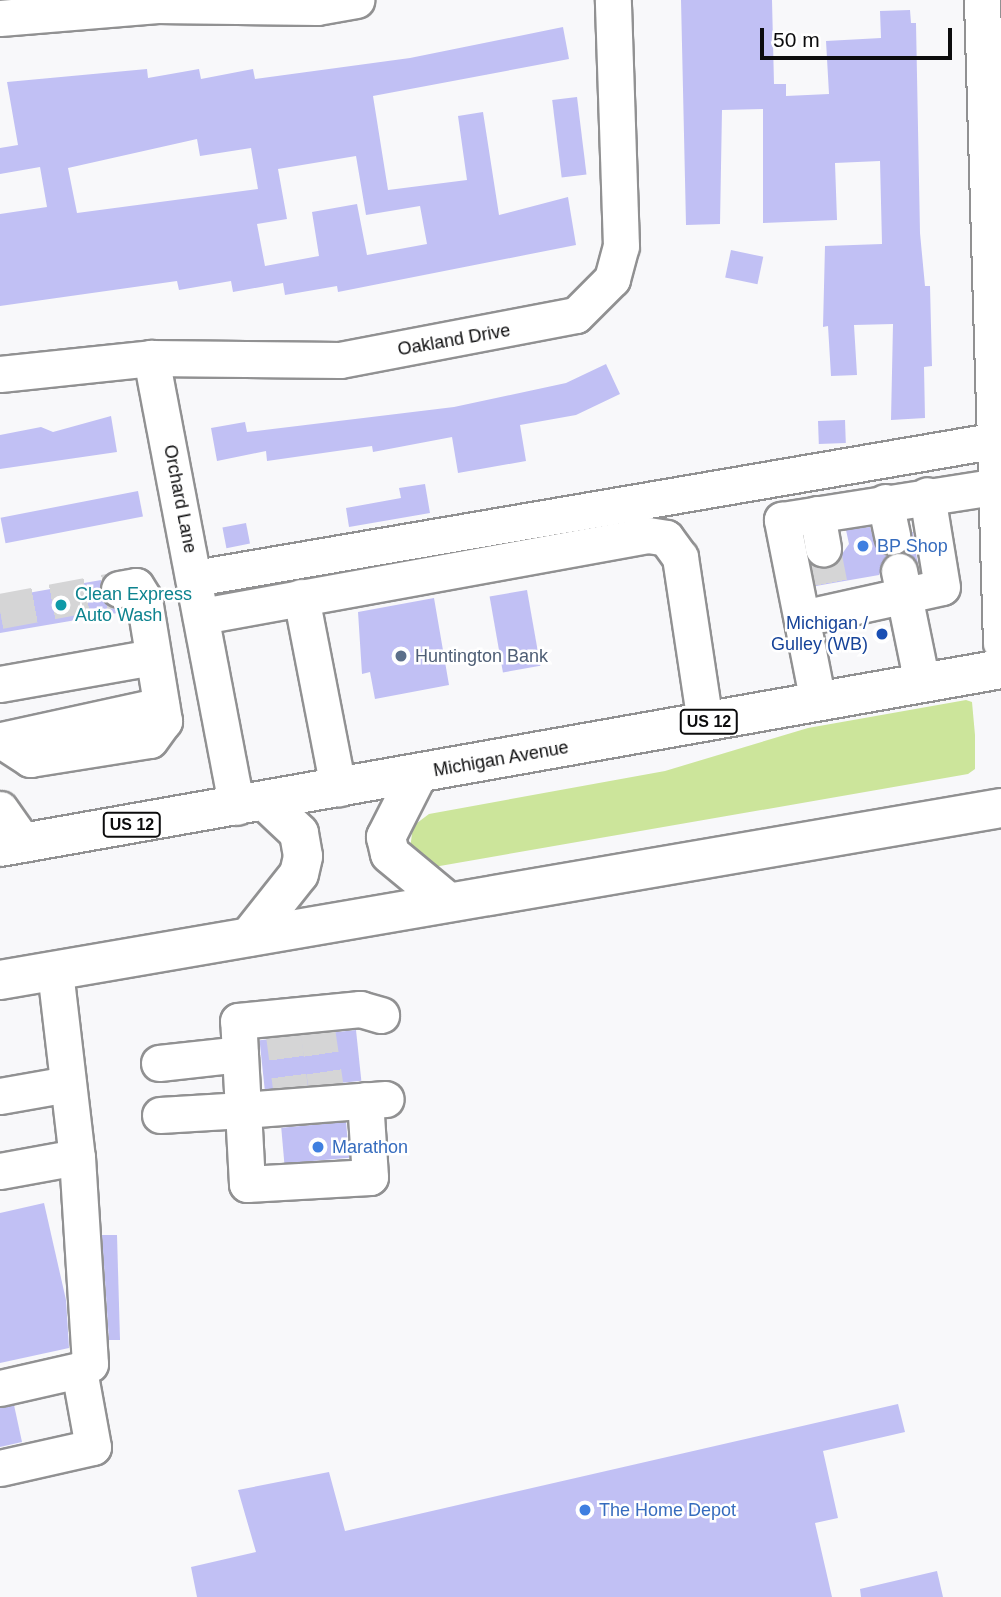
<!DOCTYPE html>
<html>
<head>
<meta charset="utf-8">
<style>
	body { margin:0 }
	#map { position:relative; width:1001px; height:1597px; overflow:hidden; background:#f8f8fa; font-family:Arial,sans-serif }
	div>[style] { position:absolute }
	.green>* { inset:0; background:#cce59b }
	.building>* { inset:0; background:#c1c0f4; transform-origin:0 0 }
	.minor-tunnel>* { height:35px; margin-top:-17.5px; transform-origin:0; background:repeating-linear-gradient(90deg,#d5d5d6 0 35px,transparent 0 53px) }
	.roads { filter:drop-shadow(2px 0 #919192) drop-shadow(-2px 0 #919192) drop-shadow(0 2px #919192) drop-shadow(0 -2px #919192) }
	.minor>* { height:35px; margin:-17.5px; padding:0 17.5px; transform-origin:17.5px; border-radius:17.5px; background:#fff }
	.major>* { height:38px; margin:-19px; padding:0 19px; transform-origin:19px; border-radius:19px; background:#fff }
	.dots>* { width:19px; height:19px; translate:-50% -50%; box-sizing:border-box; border:4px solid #fff; border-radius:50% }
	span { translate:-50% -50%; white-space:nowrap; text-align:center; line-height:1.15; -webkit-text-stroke:5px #fff; paint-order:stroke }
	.shield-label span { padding:2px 5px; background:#fff; border:2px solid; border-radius:5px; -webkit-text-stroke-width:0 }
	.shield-label { font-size:16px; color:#0c0c0d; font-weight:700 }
	.street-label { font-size:18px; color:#0c0c0d }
	.shop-label { font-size:18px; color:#366cbe }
	.left { translate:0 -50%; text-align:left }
	.culture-label { font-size:18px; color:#0d838f }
	.transit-label { font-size:18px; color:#164399 }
	.right { translate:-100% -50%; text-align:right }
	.service-label { font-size:18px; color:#4e5e75 }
	.scale { position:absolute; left:760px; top:28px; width:192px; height:32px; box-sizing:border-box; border:4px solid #0c0c0d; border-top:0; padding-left:9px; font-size:21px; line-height:24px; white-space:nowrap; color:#0c0c0d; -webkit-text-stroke:5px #fff; paint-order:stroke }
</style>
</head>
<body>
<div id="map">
	<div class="green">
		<div style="clip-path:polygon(966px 700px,972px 702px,975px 735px,975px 769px,968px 774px,434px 867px,410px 849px,413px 826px,429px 814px,665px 771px,808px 728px)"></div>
	</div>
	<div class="building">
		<div style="clip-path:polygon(681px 0,772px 0,774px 84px,786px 84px,786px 96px,829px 94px,826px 41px,881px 38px,880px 11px,910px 10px,911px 23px,916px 23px,920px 233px,925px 286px,930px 286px,932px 366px,924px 367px,925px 418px,891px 420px,893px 324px,854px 325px,857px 375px,831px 376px,828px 326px,823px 327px,825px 246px,882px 244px,880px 161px,835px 163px,837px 220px,763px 223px,763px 109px,722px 110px,720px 224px,686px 225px)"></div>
		<div style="clip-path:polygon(evenodd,563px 27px,569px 59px,373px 96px,388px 190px,467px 180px,458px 116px,483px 112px,499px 215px,568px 197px,576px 245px,338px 292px,337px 286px,285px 295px,283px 283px,233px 292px,231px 281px,179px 290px,177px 281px,0 306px,0 214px,47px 207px,40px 167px,0 174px,0 148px,18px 145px,7px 82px,147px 69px,148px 78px,199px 69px,201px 79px,253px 69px,255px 79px,410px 58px,563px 27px,197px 139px,200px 156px,251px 148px,258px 189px,77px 213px,68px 168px,197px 139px,563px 27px,356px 156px,366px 215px,420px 206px,427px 244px,367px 255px,357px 204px,312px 212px,319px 256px,265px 266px,257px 224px,287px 219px,278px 169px,356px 156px)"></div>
		<div style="left:577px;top:97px;width:78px;height:25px;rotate:83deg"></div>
		<div style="left:731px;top:250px;width:33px;height:28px;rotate:12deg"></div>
		<div style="clip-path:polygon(606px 364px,620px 394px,576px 415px,520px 425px,526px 461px,458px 473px,452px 437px,373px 452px,372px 446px,267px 461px,266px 451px,217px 461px,211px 428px,245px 422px,247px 432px,454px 407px,566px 383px)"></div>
		<div style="clip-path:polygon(111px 416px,117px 452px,0 469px,0 435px,41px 427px,53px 432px)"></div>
		<div style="left:845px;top:420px;width:23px;height:27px;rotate:88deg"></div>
		<div style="clip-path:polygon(425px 484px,430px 513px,349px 527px,346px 508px,401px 498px,399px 488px)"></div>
		<div style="left:138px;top:491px;width:26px;height:140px;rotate:79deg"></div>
		<div style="left:246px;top:523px;width:21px;height:24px;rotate:79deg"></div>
		<div style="clip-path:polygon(870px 527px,877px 549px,887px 555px,879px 575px,816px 586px,811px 564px,835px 564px,849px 544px,846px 530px)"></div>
		<div style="clip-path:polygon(912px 532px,913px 532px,918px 566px,904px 552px)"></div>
		<div style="clip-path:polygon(101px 580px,103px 601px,123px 612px,0 633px,0 598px)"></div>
		<div style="left:527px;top:590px;width:77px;height:38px;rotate:80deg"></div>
		<div style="clip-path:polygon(434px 598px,449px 685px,375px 699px,370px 672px,362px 674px,358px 612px)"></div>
		<div style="left:356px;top:1030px;width:51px;height:97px;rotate:84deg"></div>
		<div style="left:346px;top:1122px;width:36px;height:65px;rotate:85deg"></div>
		<div style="clip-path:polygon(44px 1203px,66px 1300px,69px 1348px,0 1363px,0 1213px)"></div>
		<div style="clip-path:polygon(102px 1235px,117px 1235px,120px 1340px,109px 1340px)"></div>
		<div style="clip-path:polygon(898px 1404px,905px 1432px,823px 1451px,838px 1518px,815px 1523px,832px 1597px,197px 1597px,191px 1567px,256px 1552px,238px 1490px,329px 1472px,345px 1531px)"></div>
		<div style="clip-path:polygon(14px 1405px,22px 1442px,0 1447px,0 1408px)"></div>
		<div style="clip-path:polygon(937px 1571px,943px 1597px,861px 1597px,860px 1589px)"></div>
	</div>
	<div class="minor-tunnel">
		<div style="left:823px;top:548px;width:36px;rotate:79deg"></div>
		<div style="left:0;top:611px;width:121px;rotate:-10.5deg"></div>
		<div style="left:316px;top:1019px;width:68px;rotate:81.5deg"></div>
		<div style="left:282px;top:1023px;width:69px;rotate:82.5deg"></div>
	</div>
	<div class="roads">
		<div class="minor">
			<div style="left:982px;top:0;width:643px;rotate:88.31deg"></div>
			<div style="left:0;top:18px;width:158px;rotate:-4.7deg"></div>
			<div style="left:157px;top:5px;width:160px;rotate:0.7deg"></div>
			<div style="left:317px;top:7px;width:40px;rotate:-10deg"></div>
			<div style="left:151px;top:358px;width:457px;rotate:79.2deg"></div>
			<div style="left:0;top:374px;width:152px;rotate:-6deg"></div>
			<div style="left:151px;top:358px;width:189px;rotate:0.6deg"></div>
			<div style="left:340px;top:360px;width:240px;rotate:-10.8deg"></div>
			<div style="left:576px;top:315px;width:51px;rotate:-45deg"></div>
			<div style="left:612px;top:279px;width:34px;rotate:-75deg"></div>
			<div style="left:621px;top:246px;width:246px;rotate:-91.9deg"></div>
			<div style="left:885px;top:502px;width:35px;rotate:78deg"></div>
			<div style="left:817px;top:514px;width:35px;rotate:80deg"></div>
			<div style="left:899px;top:571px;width:114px;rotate:78.4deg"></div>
			<div style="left:195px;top:578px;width:814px;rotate:-9.76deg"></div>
			<div style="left:119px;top:589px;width:17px;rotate:-10deg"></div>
			<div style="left:136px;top:586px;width:15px;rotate:58deg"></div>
			<div style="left:144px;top:599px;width:124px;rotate:80.7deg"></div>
			<div style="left:301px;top:597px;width:195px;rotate:79deg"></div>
			<div style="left:202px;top:616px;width:453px;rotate:-10.3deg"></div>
			<div style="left:648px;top:535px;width:18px;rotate:9deg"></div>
			<div style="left:666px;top:538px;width:24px;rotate:54deg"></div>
			<div style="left:680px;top:557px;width:167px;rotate:81.4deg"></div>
			<div style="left:802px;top:618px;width:143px;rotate:-12.5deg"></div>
			<div style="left:942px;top:587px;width:93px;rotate:-99.3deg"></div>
			<div style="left:0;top:684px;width:155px;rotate:-10deg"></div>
			<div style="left:818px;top:702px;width:186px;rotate:-101.2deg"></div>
			<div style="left:782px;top:520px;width:219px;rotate:-8.9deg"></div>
			<div style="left:1px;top:740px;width:35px;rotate:33deg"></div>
			<div style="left:30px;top:759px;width:121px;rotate:-9deg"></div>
			<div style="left:150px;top:740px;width:24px;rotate:-54deg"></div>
			<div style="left:1px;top:740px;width:164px;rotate:-12.3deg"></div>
			<div style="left:0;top:809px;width:42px;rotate:54.8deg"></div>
			<div style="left:55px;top:971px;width:187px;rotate:83.3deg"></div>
			<div style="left:77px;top:1157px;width:207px;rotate:86.4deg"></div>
			<div style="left:90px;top:1364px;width:13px;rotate:151deg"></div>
			<div style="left:240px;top:1054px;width:56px;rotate:86.9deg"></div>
			<div style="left:243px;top:1110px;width:143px;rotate:-4.4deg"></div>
			<div style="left:159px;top:1063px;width:81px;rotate:-6.3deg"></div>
			<div style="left:240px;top:1054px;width:33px;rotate:-93deg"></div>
			<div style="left:238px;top:1021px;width:123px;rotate:-5.6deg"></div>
			<div style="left:360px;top:1009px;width:22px;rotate:16deg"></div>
			<div style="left:0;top:1096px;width:69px;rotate:-10deg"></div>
			<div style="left:160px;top:1115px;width:83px;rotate:-3.4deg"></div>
			<div style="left:243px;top:1110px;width:74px;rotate:86.9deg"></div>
			<div style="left:247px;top:1184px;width:123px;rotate:-3.3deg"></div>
			<div style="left:370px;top:1177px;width:77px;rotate:-93.7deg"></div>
			<div style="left:0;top:1171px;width:78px;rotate:-10.3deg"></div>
			<div style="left:0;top:1388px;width:81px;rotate:-12.8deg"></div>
			<div style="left:79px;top:1370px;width:78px;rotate:79.7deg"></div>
			<div style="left:93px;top:1447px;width:95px;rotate:167.3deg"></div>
		</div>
		<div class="major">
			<div style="left:418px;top:774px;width:71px;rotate:116.9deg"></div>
			<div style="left:386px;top:837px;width:17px;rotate:77deg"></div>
			<div style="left:390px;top:854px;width:75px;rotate:39.6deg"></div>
			<div style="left:0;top:847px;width:1017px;rotate:-10.08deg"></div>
			<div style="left:249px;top:937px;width:80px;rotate:-51.6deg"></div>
			<div style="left:299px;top:874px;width:18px;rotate:-77deg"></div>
			<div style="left:303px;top:856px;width:23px;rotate:-100deg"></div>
			<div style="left:299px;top:833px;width:47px;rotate:-136.7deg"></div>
			<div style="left:0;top:980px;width:1016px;rotate:-9.75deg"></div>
		</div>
	</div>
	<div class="dots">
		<div style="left:863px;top:546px;background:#3f7fe0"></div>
		<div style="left:61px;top:605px;background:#0f9aa8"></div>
		<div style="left:882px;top:634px;background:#1a4fb4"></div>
		<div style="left:401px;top:656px;background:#5c6f8a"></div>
		<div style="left:318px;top:1147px;background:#3f7fe0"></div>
		<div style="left:585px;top:1510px;background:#3f7fe0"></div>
	</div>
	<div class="shield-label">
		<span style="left:709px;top:722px">US 12</span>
		<span style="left:132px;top:825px">US 12</span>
	</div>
	<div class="street-label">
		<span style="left:454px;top:340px;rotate:-10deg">Oakland Drive</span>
		<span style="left:180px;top:499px;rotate:79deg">Orchard Lane</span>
		<span style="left:501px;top:759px;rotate:-10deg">Michigan Avenue</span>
	</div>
	<div class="shop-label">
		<span class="left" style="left:877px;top:546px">BP Shop</span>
		<span class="left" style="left:332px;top:1147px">Marathon</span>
		<span class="left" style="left:599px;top:1510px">The Home Depot</span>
	</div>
	<div class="culture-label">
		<span class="left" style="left:75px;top:605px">Clean Express<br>Auto Wash</span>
	</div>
	<div class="transit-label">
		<span class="right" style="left:868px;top:634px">Michigan /<br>Gulley (WB)</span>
	</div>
	<div class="service-label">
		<span class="left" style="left:415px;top:656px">Huntington Bank</span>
	</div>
	<div class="scale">50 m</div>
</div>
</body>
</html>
